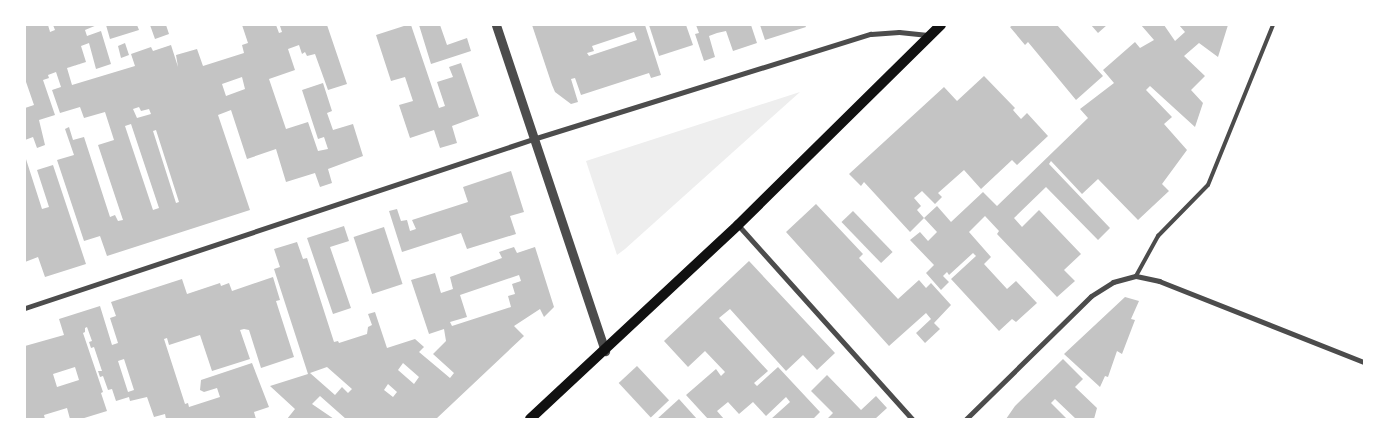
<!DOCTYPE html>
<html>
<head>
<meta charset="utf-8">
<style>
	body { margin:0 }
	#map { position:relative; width:1389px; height:444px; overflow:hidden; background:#fff; font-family:Inter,sans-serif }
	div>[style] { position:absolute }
	.green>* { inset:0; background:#eee }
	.building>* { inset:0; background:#c4c4c4; transform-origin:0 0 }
	.service>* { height:4px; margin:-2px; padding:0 2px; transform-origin:2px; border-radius:2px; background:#4c4c4c }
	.minor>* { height:5px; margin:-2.5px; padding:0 2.5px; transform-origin:2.5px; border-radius:2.5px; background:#4c4c4c }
	.tertiary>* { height:9px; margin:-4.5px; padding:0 4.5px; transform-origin:4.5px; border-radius:4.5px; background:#4c4c4c }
	.secondary>* { height:10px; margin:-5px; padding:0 5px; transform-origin:5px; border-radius:5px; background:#111 }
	span { translate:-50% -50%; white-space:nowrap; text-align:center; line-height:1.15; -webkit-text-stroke:4px #fff; paint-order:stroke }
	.frame { position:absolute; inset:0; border:26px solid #fff; pointer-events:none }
</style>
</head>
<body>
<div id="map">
	<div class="green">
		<div style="clip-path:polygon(800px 92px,625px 249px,617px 255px,586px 161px)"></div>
	</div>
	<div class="building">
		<div style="clip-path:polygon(evenodd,25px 25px,48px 25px,50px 32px,55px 30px,53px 25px,97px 25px,85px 30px,87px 36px,101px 31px,111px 64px,96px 69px,89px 43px,81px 46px,86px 62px,67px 68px,72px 85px,135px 66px,131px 54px,151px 47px,153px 51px,171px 45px,178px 67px,176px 55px,197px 49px,203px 66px,244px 53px,242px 45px,248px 43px,242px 25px,276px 25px,279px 33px,282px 32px,280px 26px,283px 25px,327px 25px,347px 84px,328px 90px,315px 54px,307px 56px,305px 52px,302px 54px,299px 45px,288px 49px,295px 70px,269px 79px,286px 129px,308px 122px,318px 151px,328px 149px,324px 137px,318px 139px,302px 90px,323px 83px,332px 111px,327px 113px,333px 130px,353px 124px,363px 156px,328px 169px,332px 183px,320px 187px,315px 173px,286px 182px,276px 149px,247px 159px,231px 110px,218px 115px,250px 210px,107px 256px,100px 236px,84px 241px,57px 160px,74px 155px,65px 129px,69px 127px,73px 140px,84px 137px,110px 217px,115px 215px,118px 221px,123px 220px,98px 145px,114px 140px,105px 112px,84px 118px,80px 107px,60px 113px,52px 90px,61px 87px,56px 72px,48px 75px,49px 78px,43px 80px,55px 115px,39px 120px,45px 145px,37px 148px,33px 137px,25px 140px,25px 108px,34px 105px,25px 79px,25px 25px,242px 77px,245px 89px,226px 96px,222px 84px,242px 77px,25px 25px,139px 107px,141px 111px,149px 109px,151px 114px,137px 118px,133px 109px,139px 107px,25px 25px,131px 124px,159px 208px,153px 210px,125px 126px,131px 124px,25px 25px,156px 130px,179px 202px,176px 203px,153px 131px,156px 130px)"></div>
		<div style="clip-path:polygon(106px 25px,137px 25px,139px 30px,110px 39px)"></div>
		<div style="clip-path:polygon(150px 25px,166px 25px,169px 34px,155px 39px)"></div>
		<div style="clip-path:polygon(407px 25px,411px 25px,439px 108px,445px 106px,437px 82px,453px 77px,449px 67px,461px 63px,479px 116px,452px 126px,457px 143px,440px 148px,434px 130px,410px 138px,399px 105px,413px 101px,405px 77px,391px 81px,376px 35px)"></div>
		<div style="clip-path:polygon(419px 25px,440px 25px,447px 45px,467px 38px,471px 51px,431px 64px)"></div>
		<div style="clip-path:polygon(evenodd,532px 25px,645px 25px,661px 75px,651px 78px,649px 73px,581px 95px,575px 78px,571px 79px,578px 102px,571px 104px,555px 92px,552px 85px,532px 25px,634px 32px,637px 40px,589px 56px,587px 53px,594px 51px,592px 46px,634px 32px)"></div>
		<div style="clip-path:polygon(649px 25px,686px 25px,693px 45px,659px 56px)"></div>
		<div style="clip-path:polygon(696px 25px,751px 25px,757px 43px,733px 51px,726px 31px,717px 33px,709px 36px,715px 57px,704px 61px,695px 34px,699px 33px)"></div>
		<div style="clip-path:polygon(760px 25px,805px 25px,806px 27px,765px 40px)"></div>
		<div style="clip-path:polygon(1013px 25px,1057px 25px,1103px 76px,1076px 100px,1028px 42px,1025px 45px,1010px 27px)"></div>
		<div style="clip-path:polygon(1091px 25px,1107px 25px,1098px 33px)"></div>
		<div style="clip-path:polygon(1141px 25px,1164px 25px,1175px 41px,1185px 32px,1179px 25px,1228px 25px,1218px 57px,1199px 43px,1184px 56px,1205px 76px,1191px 90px,1203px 103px,1195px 127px,1150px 86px,1146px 90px,1172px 117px,1164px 124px,1187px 150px,1162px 184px,1169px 191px,1138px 220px,1098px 179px,1082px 194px,1051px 161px,1049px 164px,1110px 228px,1098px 240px,1046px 187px,1014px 218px,1022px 227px,1039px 210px,1081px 254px,1064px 270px,1075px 281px,1057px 297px,997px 234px,999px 231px,985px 216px,969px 232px,991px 257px,984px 264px,1007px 289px,1016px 281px,1037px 303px,1016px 322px,1012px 319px,999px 331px,951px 279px,976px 256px,973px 253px,949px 275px,947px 272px,943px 276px,949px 282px,941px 290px,926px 273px,934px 265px,910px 240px,920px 232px,928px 241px,937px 232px,924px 218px,937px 206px,951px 222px,983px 192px,997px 206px,1088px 118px,1080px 109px,1114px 83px,1103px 70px,1135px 42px,1140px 48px,1154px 40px)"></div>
		<div style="clip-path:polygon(125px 43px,129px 55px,121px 58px,118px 46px)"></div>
		<div style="clip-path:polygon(984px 76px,1015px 108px,1013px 110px,1021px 119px,1027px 113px,1048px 136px,1017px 165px,1012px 160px,981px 189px,964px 170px,938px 193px,942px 197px,935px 204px,922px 191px,914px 198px,921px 206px,917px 210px,924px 218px,910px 232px,864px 182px,861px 186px,849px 174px,944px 87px,957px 101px)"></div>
		<div style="clip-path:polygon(25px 156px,42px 209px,49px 207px,37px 170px,53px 165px,86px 264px,45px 277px,38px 257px,25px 262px)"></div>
		<div style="clip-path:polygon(511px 171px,524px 212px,510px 216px,516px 234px,467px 249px,461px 233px,402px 252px,389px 211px,397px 209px,401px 221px,407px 220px,410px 231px,416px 229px,412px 220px,468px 202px,463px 187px)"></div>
		<div style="clip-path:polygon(816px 204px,863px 254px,859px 258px,898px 299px,919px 280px,926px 288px,931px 283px,951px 305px,934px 323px,940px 329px,925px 343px,916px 333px,931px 319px,926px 313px,889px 346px,786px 232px)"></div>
		<div style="left:853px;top:211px;width:57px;height:16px;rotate:46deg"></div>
		<div style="clip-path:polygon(344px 226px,349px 241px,330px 247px,351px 308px,333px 314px,307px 238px)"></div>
		<div style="left:384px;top:227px;width:60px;height:32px;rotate:72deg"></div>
		<div style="clip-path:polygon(evenodd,297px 242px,303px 259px,307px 258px,334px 342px,338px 341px,339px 343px,367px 334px,368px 327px,372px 325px,368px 314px,375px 312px,387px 348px,415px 339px,424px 347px,419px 352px,450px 378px,454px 373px,433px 354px,446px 341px,444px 329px,429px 334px,411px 280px,435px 273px,441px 293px,453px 289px,450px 277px,502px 258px,499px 252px,514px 247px,517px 253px,535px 247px,554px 307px,544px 317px,540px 309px,514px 326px,524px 336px,436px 419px,346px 419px,320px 396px,312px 404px,334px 419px,287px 419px,295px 409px,270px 386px,308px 374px,274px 269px,280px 267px,274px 249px,297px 242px,519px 275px,521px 281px,512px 284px,515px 294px,508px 296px,511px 307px,452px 326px,450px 322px,467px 317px,460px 295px,519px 275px,297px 242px,403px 363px,419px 377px,414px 384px,398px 370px,403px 363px,297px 242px,327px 367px,352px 389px,348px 393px,342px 387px,335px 395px,310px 373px,327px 367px,297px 242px,388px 384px,397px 392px,393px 397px,384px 390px,388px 384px)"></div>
		<div style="clip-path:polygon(749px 261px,835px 353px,817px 370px,803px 355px,786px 371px,730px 309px,719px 318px,768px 371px,754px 383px,757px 386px,778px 367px,820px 412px,813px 419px,771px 419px,790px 402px,786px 397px,766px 416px,753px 402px,739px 414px,728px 402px,717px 411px,724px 419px,708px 419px,686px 395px,716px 369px,721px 376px,725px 372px,705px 351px,688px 367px,664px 341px)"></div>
		<div style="clip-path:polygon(evenodd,273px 277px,280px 300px,276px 301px,294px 357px,261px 368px,249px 330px,244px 329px,240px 330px,250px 359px,212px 371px,200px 335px,169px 345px,167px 338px,164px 339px,185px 404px,188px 403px,189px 407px,220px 397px,217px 388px,204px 392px,200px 390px,201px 380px,252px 363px,269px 407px,254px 412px,256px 419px,166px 419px,165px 414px,154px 417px,147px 397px,130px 401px,129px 397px,116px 401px,112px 389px,108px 390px,103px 376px,100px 377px,98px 371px,102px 371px,94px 347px,91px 348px,89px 342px,92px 341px,87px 327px,85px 328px,85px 332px,83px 333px,103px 392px,101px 393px,107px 411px,81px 419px,70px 419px,67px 408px,44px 415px,45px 419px,25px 419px,25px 346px,64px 335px,59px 319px,100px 306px,112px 345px,118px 343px,110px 318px,116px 316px,111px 302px,182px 279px,187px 294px,220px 283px,221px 286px,229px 283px,232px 291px,273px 277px,124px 359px,134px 390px,128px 392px,118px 361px,124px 359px,273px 277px,75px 367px,79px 380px,57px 387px,53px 374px,75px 367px)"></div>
		<div style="clip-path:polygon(1125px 297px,1139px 301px,1131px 319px,1135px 320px,1122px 354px,1117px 351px,1108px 377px,1105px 376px,1100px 387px,1064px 354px)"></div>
		<div style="clip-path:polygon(1063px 359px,1083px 379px,1075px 387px,1097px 408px,1094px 419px,1076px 419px,1055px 399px,1051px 403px,1067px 419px,1006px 419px,1015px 406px)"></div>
		<div style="left:637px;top:366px;width:47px;height:25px;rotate:47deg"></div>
		<div style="clip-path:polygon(827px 375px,861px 410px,876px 396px,887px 408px,875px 419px,827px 419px,833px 413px,811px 391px)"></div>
		<div style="clip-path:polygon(679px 399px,697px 419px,657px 419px)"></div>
	</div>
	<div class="service">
		<div style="left:1136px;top:276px;width:46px;rotate:-61.2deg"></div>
		<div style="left:1158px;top:236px;width:71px;rotate:-45.6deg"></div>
		<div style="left:1208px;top:185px;width:173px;rotate:-67.9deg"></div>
	</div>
	<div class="minor">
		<div style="left:738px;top:225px;width:261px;rotate:48.1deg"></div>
		<div style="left:25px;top:308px;width:535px;rotate:-18.4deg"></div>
		<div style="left:533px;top:139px;width:354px;rotate:-17.3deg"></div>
		<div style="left:871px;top:34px;width:28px;rotate:-4deg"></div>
		<div style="left:899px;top:32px;width:29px;rotate:6deg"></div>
		<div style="left:966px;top:419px;width:175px;rotate:-44.5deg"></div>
		<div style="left:1091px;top:296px;width:26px;rotate:-32deg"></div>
		<div style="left:1113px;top:282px;width:24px;rotate:-15deg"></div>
		<div style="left:1136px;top:276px;width:24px;rotate:12deg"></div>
		<div style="left:1159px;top:281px;width:220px;rotate:21.6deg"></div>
	</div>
	<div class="tertiary">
		<div style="left:496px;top:25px;width:344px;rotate:71.5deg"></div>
	</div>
	<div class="secondary">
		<div style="left:530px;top:419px;width:284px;rotate:-43deg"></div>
		<div style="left:738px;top:225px;width:285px;rotate:-44.6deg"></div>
	</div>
	<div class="frame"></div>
</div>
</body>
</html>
